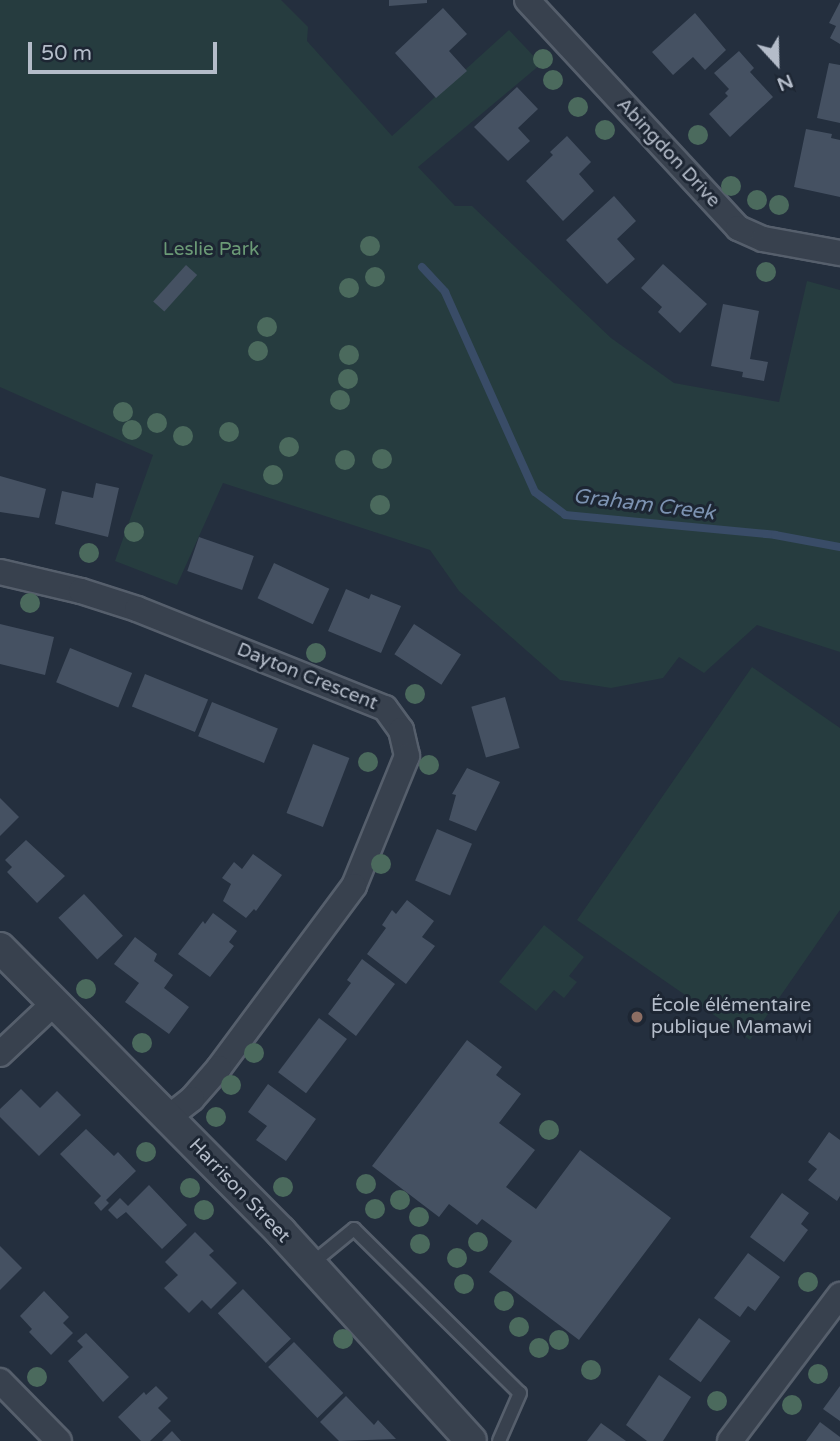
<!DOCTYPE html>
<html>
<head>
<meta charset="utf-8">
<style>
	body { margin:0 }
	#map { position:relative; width:840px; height:1441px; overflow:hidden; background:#242f3e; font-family:"Varela Round",sans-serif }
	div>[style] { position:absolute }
	.green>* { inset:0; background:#263c3f }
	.stream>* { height:8px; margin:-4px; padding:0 4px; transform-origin:4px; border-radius:4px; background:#394c67 }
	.building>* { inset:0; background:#455162; transform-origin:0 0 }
	.roads { filter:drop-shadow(2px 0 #565f6c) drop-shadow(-2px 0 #565f6c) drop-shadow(0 2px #565f6c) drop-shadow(0 -2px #565f6c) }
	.service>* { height:12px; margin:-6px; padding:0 6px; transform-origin:6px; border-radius:6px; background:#38414e }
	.minor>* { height:24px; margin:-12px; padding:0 12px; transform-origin:12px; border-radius:12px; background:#38414e }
	.tertiary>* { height:30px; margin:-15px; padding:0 15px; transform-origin:15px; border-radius:15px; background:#38414e }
	.trees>* { width:20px; height:20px; margin:-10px; border-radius:50%; background:#4b6a5d }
	.dots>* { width:19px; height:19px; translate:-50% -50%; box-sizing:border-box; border:4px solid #1d2633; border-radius:50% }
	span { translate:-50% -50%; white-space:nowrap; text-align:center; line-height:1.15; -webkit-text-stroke:6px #1d2633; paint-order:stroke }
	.street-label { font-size:19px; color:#b4bcc9 }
	.park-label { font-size:19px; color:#6b9a76 }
	.poi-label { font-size:19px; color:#b4bcc9 }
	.left { translate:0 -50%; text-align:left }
	.water-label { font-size:21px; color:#7c92b1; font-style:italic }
	.north { position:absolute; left:742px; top:28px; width:70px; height:70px; -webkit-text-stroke:5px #1d2633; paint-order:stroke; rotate:158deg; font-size:19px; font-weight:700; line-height:28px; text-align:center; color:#b4bcc9 }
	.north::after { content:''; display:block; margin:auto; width:24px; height:32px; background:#b4bcc9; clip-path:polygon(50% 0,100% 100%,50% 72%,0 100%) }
	.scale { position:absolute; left:28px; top:42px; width:189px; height:32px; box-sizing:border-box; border:4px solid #b4bcc9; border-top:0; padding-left:9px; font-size:21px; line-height:24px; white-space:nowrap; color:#b4bcc9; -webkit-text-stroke:5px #1d2633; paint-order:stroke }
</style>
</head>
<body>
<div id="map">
	<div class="green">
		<div style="clip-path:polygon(0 0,281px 0,308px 27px,307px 41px,392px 136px,509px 30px,541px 64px,418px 167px,455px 206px,472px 206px,611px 338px,674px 383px,779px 402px,807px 281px,840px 290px,840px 652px,757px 625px,704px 673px,679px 657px,663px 678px,611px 688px,560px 680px,459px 591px,430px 550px,223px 483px,177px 585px,115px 561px,153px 455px,0 387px)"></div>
		<div style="clip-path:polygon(752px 667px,840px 728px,840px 910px,750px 1040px,577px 920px)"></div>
		<div style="clip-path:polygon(544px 925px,584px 957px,569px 976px,577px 982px,564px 998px,554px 990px,536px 1011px,499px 982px)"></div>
	</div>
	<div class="stream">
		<div style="left:422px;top:267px;width:34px;rotate:47deg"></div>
		<div style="left:445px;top:292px;width:219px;rotate:65.8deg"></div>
		<div style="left:535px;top:492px;width:38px;rotate:37deg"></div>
		<div style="left:565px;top:515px;width:211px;rotate:5.4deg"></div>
		<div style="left:775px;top:535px;width:66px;rotate:10.5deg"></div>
	</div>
	<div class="building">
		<div style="clip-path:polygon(389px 0,427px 0,427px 3px,389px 6px)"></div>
		<div style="clip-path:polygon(840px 2px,840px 44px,830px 38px,836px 26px,829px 23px)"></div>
		<div style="clip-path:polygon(443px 8px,467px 34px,449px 51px,467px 71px,436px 98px,395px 53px)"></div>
		<div style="clip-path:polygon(695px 13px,726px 50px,705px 70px,693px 57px,673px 75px,652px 52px)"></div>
		<div style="clip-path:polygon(739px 51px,754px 68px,750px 72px,773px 97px,730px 137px,709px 114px,728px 96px,725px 93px,729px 89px,714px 73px)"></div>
		<div style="clip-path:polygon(829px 63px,840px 65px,840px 123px,817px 118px)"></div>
		<div style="clip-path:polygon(517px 87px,538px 109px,518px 128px,530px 141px,508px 161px,474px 127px)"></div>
		<div style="clip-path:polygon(806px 129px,832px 134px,831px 138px,840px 140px,840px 197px,794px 187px)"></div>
		<div style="clip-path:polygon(567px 136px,591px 162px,579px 174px,594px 191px,563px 221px,526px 181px,553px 155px,550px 152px)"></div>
		<div style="clip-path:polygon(614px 196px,636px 221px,617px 239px,635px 259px,607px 284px,566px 240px)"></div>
		<div style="clip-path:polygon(663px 264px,707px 304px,680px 333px,658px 312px,662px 307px,641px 288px)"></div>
		<div style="left:186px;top:265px;width:15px;height:49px;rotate:42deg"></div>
		<div style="clip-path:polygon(723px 304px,759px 311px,750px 359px,768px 362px,764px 381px,742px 377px,743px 372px,711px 366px)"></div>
		<div style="clip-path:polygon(0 476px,46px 489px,39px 518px,0 512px)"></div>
		<div style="clip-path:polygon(96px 483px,119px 488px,108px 537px,55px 524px,62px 491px,93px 498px)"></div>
		<div style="left:199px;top:537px;width:58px;height:36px;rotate:19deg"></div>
		<div style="left:274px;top:563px;width:61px;height:39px;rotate:25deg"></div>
		<div style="clip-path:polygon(346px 589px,369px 599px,371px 594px,401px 606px,381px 653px,328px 631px)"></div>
		<div style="clip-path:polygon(0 624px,54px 637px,45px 675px,0 664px)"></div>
		<div style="left:414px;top:624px;width:56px;height:36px;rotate:33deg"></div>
		<div style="left:70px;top:648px;width:67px;height:37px;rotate:22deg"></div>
		<div style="left:145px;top:674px;width:68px;height:35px;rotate:22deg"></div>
		<div style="left:505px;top:697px;width:53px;height:35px;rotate:74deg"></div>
		<div style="left:212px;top:702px;width:71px;height:37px;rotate:22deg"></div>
		<div style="left:313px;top:744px;width:39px;height:74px;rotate:21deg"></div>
		<div style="clip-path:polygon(467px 768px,500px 782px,476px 831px,449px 820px,456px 795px,452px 794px)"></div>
		<div style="clip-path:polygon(0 798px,19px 817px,0 836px)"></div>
		<div style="left:437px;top:829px;width:38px;height:56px;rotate:23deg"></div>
		<div style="clip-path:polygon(26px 840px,65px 876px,37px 903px,7px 872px,12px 867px,5px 860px)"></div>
		<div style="clip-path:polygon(253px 854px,282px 875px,256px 911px,254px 909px,246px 918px,223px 901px,231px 884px,222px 878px,234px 862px,242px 869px)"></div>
		<div style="left:84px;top:894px;width:57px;height:35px;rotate:47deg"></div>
		<div style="clip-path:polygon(407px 900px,434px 921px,422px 937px,435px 946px,406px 984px,367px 954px,386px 928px,382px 925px,392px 910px,396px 914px)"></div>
		<div style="clip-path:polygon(213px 913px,237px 931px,229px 942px,234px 946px,210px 977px,178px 954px,203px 921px,205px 924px)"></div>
		<div style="clip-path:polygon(135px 937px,157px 954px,154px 961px,173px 975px,164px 988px,189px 1007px,169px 1034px,125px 1002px,139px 983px,114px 964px)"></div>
		<div style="clip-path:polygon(362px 959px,395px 984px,356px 1036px,328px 1014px,351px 983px,347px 980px)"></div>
		<div style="left:319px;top:1018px;width:35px;height:68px;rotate:37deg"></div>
		<div style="clip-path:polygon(467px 1040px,502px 1067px,496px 1075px,521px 1094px,499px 1123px,535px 1150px,506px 1187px,536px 1209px,580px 1150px,671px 1218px,579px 1340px,489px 1272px,512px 1241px,482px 1219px,477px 1225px,449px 1204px,439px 1217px,372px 1166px)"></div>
		<div style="clip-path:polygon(268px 1084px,316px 1119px,286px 1161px,256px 1140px,267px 1126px,248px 1112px)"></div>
		<div style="clip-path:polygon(21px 1089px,40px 1108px,57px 1091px,81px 1115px,39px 1156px,0 1117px,0 1109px)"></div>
		<div style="clip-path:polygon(86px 1129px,114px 1156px,118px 1152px,136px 1171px,106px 1200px,109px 1203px,101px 1211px,94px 1203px,101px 1196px,60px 1154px)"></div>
		<div style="clip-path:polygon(829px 1132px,840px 1140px,840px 1196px,837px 1201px,808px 1180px,817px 1169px,808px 1162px)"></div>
		<div style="clip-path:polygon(149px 1185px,187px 1225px,162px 1249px,126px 1212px,117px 1219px,108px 1210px,120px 1198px,128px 1206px)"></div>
		<div style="clip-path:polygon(782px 1193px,809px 1213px,801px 1224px,808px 1230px,784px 1262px,750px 1237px)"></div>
		<div style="clip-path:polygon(195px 1232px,214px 1251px,209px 1255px,237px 1283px,211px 1309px,202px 1300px,189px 1313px,164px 1288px,178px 1275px,165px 1262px)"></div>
		<div style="clip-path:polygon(0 1246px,22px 1268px,0 1290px)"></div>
		<div style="clip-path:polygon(748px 1253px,780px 1277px,755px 1311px,748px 1306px,740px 1317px,714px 1298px)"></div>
		<div style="left:243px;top:1289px;width:69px;height:35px;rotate:46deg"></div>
		<div style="clip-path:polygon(44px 1291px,69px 1317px,63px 1323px,73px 1333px,51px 1355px,29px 1332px,32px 1329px,20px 1316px)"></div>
		<div style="left:699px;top:1318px;width:39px;height:51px;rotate:36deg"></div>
		<div style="clip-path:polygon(86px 1333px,129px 1377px,103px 1402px,68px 1361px,83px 1347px,77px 1341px)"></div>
		<div style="left:294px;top:1342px;width:71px;height:36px;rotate:46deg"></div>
		<div style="clip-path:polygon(659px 1375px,691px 1397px,663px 1441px,647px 1441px,626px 1425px)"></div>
		<div style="clip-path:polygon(156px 1386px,168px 1398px,158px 1408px,171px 1421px,150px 1441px,141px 1441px,118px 1417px,144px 1392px,146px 1395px)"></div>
		<div style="clip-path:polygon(840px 1386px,840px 1421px,823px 1409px)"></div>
		<div style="clip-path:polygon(346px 1396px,374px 1425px,378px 1420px,396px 1439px,339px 1441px,320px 1422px)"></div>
		<div style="clip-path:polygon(820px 1422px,840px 1437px,840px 1441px,806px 1441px)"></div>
		<div style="clip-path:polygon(601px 1423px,626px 1441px,587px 1441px)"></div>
		<div style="clip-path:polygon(172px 1431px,181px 1441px,162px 1441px)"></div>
	</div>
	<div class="roads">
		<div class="service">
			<div style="left:310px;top:1265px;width:57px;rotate:-39.3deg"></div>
			<div style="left:354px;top:1229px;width:233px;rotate:44.7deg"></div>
			<div style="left:520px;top:1393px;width:52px;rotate:113.6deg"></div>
		</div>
		<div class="minor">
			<div style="left:527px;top:0;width:311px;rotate:47.2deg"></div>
			<div style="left:738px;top:228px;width:27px;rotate:24deg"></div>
			<div style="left:763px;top:239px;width:78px;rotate:10.3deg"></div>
			<div style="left:0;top:572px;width:83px;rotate:13.2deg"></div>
			<div style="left:81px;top:591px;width:59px;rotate:17.8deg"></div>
			<div style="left:137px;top:609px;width:267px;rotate:21.8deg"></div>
			<div style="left:385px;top:708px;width:27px;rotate:54deg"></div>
			<div style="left:401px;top:730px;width:27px;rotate:77deg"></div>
			<div style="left:407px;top:756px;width:140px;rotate:112.2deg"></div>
			<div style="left:354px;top:886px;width:227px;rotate:126.6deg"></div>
			<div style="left:219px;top:1068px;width:41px;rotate:131.1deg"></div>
			<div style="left:192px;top:1099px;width:31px;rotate:142deg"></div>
			<div style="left:0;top:1054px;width:73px;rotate:-43.3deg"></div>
			<div style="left:0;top:1381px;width:84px;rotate:45.5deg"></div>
			<div style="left:730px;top:1441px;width:183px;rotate:-53deg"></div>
		</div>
		<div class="tertiary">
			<div style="left:0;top:948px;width:400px;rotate:45.3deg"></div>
			<div style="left:281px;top:1232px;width:282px;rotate:47.7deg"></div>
		</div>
	</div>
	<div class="trees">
		<div style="left:543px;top:59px"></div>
		<div style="left:553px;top:80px"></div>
		<div style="left:578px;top:107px"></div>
		<div style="left:605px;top:130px"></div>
		<div style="left:698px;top:135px"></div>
		<div style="left:731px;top:186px"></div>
		<div style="left:757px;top:200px"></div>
		<div style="left:779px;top:205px"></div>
		<div style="left:370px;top:246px"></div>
		<div style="left:766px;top:272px"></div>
		<div style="left:375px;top:277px"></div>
		<div style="left:349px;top:288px"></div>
		<div style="left:267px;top:327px"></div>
		<div style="left:258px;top:351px"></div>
		<div style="left:349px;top:355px"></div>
		<div style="left:348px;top:379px"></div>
		<div style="left:340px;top:400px"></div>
		<div style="left:123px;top:412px"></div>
		<div style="left:157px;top:423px"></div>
		<div style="left:132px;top:430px"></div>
		<div style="left:229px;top:432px"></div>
		<div style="left:183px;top:436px"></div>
		<div style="left:289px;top:447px"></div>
		<div style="left:382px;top:459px"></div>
		<div style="left:345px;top:460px"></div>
		<div style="left:273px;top:475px"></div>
		<div style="left:380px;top:505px"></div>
		<div style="left:134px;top:532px"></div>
		<div style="left:89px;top:553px"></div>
		<div style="left:30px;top:603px"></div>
		<div style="left:316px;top:653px"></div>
		<div style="left:415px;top:694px"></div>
		<div style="left:368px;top:762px"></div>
		<div style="left:429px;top:765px"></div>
		<div style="left:381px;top:864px"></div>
		<div style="left:86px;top:989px"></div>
		<div style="left:142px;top:1043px"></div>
		<div style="left:254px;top:1053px"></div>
		<div style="left:231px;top:1085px"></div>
		<div style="left:216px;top:1117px"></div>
		<div style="left:549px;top:1130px"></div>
		<div style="left:146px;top:1152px"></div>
		<div style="left:366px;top:1184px"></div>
		<div style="left:283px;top:1187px"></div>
		<div style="left:190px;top:1188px"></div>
		<div style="left:400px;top:1200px"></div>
		<div style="left:375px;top:1209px"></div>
		<div style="left:204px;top:1210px"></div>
		<div style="left:419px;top:1217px"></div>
		<div style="left:478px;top:1242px"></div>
		<div style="left:420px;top:1244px"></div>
		<div style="left:457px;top:1258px"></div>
		<div style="left:808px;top:1282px"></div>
		<div style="left:464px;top:1284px"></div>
		<div style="left:504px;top:1301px"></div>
		<div style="left:519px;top:1327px"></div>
		<div style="left:343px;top:1339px"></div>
		<div style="left:559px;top:1340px"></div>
		<div style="left:539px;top:1348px"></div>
		<div style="left:591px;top:1370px"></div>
		<div style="left:818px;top:1374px"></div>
		<div style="left:37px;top:1377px"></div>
		<div style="left:717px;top:1401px"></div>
		<div style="left:792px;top:1405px"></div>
	</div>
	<div class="dots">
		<div style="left:637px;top:1017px;background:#8d6e63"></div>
	</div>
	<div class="street-label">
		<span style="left:668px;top:153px;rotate:47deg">Abingdon Drive</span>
		<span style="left:307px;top:677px;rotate:22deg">Dayton Crescent</span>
		<span style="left:239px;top:1191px;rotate:46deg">Harrison Street</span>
	</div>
	<div class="park-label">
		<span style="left:211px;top:250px">Leslie Park</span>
	</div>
	<div class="poi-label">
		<span class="left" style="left:651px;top:1017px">École élémentaire<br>publique Mamawi</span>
	</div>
	<div class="water-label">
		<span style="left:644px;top:505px;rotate:7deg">Graham Creek</span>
	</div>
	<div class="north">N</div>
	<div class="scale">50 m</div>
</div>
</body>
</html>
